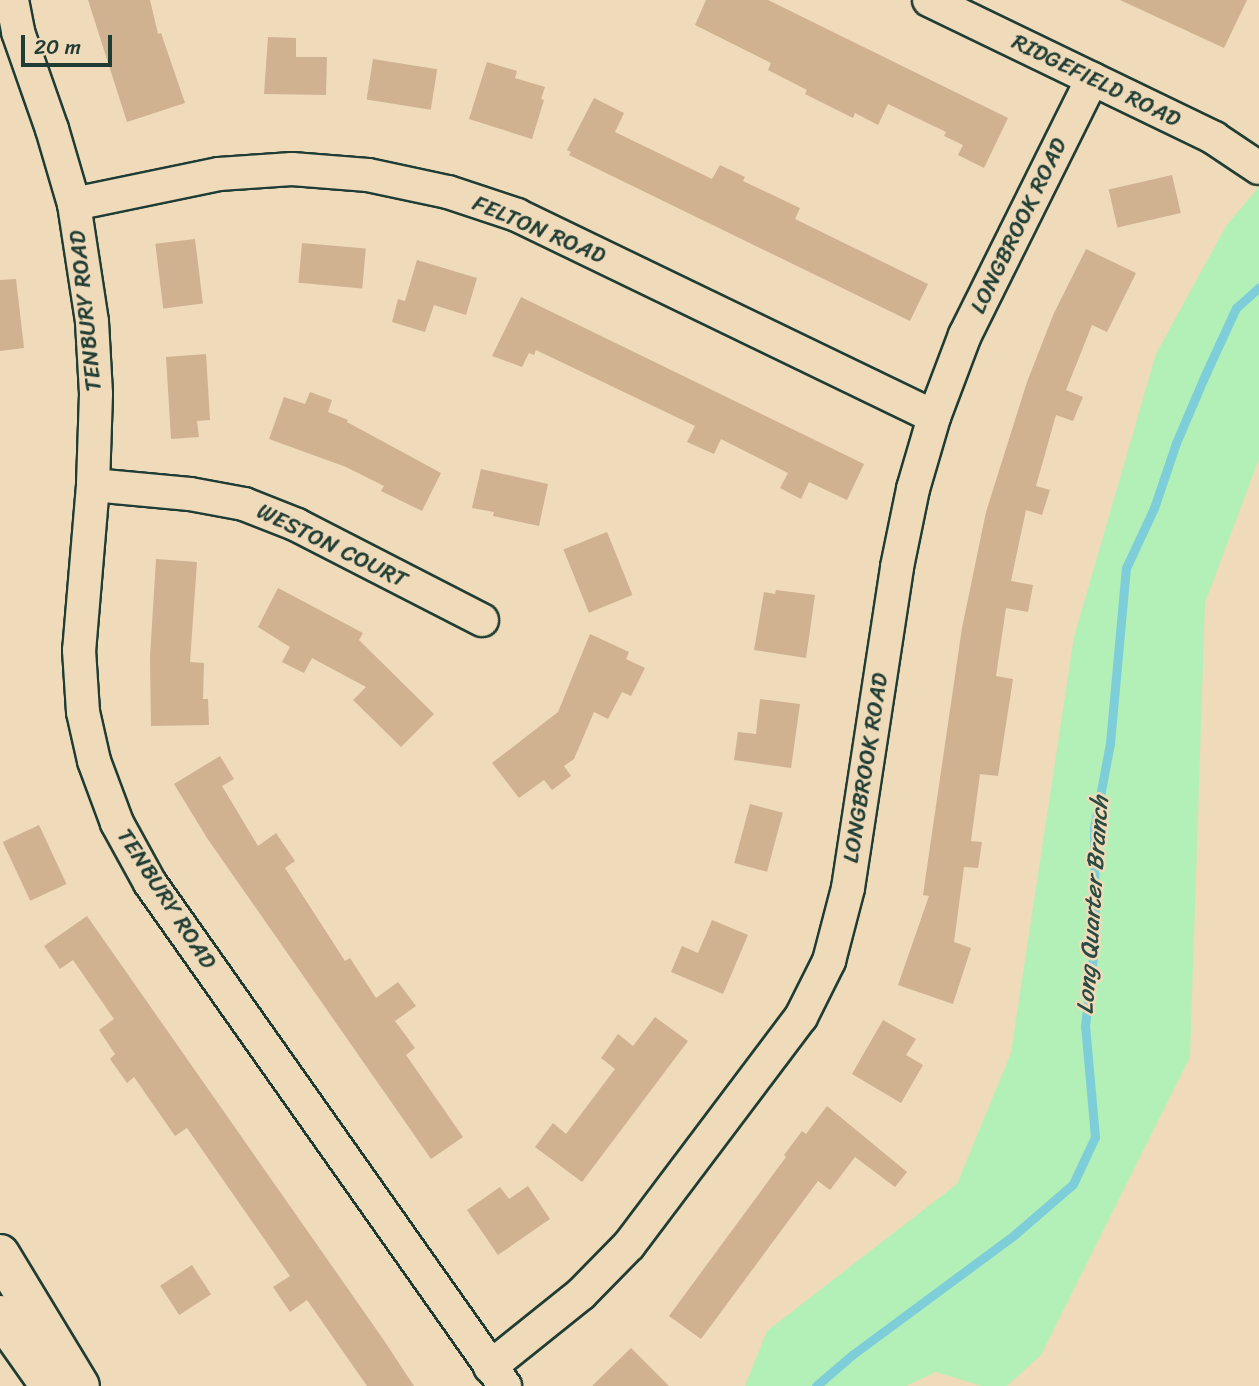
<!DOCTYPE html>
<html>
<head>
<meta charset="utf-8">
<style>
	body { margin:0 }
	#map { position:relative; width:1259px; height:1386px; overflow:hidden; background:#efdab9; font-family:Sriracha,sans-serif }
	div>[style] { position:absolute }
	.green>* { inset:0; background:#b2f0b7 }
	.stream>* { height:9px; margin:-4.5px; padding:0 4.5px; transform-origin:4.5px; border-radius:4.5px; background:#7eced9 }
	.building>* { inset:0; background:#d0b291; transform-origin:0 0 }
	.roads { filter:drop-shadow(2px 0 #1f3d34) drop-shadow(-2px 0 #1f3d34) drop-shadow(0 2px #1f3d34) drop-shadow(0 -2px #1f3d34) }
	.street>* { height:32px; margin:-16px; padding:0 16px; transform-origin:16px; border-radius:16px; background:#efdab9 }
	.highway>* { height:38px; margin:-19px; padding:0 19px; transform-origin:19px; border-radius:19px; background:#efdab9 }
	span { translate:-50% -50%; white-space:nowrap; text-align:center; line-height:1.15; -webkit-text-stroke:5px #efdab9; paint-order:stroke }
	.street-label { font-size:23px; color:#1f3d34 }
	.water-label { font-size:24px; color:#284c44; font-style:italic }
	.scale { position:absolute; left:21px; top:35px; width:91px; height:32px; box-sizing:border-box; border:4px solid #1f3d34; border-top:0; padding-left:9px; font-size:21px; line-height:24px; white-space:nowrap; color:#1f3d34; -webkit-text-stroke:5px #efdab9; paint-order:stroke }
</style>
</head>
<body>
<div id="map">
	<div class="green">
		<div style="clip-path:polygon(1259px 187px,1259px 459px,1205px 603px,1190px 1057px,1041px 1355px,1007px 1386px,982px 1386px,936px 1372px,906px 1386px,745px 1386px,767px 1331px,957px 1184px,1011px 1053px,1074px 637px,1156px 354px,1226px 226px)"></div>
	</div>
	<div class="stream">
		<div style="left:816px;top:1386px;width:48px;rotate:-40.7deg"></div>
		<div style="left:852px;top:1355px;width:202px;rotate:-36.5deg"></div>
		<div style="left:1014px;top:1235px;width:78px;rotate:-40.8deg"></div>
		<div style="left:1073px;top:1184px;width:52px;rotate:-64.9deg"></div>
		<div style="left:1095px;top:1137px;width:111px;rotate:-95.1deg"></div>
		<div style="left:1085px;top:1026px;width:88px;rotate:-83.4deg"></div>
		<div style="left:1095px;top:939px;width:111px;rotate:-90.5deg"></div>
		<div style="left:1094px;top:828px;width:86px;rotate:-79.3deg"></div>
		<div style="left:1110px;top:743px;width:176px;rotate:-84.8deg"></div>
		<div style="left:1126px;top:568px;width:66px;rotate:-65deg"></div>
		<div style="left:1154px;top:508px;width:69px;rotate:-71.3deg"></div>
		<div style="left:1176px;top:443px;width:74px;rotate:-66.9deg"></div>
		<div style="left:1205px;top:375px;width:74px;rotate:-65.2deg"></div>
		<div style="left:1236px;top:308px;width:31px;rotate:-42deg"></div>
	</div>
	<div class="building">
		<div style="clip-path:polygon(88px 0,150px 0,158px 34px,161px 33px,185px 103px,127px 122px)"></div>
		<div style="clip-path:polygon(706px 0,768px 0,1008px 118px,984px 168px,958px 155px,963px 145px,944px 136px,946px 132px,888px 104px,878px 125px,855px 113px,853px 118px,805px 94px,807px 90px,768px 70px,771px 63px,695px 25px)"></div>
		<div style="clip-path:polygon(1120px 0,1247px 0,1224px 48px)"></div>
		<div style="clip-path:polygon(268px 37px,296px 38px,296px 57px,327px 57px,326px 95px,264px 94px)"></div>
		<div style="left:373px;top:59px;width:65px;height:41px;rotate:9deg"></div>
		<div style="clip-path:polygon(487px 62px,517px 71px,515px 78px,545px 87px,541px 99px,544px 100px,532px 139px,469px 119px)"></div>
		<div style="clip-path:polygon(594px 98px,624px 113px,615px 132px,712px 179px,720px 165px,745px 177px,743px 181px,800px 208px,795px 219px,928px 284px,910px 321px,569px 155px,571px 152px,567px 150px)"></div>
		<div style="left:1172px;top:175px;width:39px;height:65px;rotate:77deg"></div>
		<div style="left:195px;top:239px;width:65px;height:40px;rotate:83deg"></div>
		<div style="left:302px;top:243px;width:64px;height:40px;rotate:5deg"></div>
		<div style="clip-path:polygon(1086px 249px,1136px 273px,1107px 332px,1092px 325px,1066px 390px,1083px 397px,1073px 421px,1056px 415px,1036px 486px,1050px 490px,1042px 515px,1026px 510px,1011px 581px,1033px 585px,1028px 612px,1006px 608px,996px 676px,1013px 679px,998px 776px,980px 774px,971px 841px,982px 842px,978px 868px,964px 867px,954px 942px,971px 948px,953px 1004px,898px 985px,929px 896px,923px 895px,932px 833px,962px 628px,986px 512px,1027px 382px,1054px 313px)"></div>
		<div style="clip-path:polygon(417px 260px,477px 278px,466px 315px,434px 305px,425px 332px,392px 322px,398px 299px,405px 301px)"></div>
		<div style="clip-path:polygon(16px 279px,24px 348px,0 351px,0 280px)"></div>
		<div style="clip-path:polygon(521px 297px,864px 464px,847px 500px,809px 482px,801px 499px,780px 488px,788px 473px,721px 439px,714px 454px,687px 442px,695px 426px,536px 350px,534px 355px,529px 353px,522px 367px,492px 356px)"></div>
		<div style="clip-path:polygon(206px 354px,210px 420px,197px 421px,199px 437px,171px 439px,166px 357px)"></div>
		<div style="clip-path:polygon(310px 392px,332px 400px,328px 412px,348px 420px,347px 422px,441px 473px,422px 511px,381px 491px,384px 486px,346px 467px,269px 439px,284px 397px,305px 404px)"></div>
		<div style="clip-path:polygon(481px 469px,548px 484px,539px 526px,493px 516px,494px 512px,472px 508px)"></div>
		<div style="left:607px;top:532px;width:68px;height:47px;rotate:68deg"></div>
		<div style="clip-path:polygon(156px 559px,197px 562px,190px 662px,204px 663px,203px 699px,208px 699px,209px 725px,151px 726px,150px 657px)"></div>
		<div style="clip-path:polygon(278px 588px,363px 633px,359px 640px,434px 714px,401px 747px,353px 700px,366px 687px,312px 658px,304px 673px,282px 662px,290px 647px,258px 627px)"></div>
		<div style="clip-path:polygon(776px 590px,815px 595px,806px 658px,754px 650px,764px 592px,775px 594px)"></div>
		<div style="clip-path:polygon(590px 634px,629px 652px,626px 659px,645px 668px,631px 696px,622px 692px,608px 719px,594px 712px,574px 759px,564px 766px,571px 776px,552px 790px,544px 780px,519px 798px,492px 763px,558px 712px)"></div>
		<div style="clip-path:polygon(760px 699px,800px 704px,791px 768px,734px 760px,738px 732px,756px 734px)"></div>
		<div style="clip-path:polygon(220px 756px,234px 779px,222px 786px,258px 846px,276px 833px,295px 861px,285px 868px,345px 961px,350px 958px,376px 998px,398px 982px,416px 1006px,395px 1021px,415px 1048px,406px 1055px,463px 1137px,431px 1159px,207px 838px,174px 784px)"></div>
		<div style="left:750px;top:804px;width:34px;height:61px;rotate:15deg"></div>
		<div style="left:39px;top:825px;width:65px;height:40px;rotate:65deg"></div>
		<div style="clip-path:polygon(87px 916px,383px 1339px,414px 1386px,367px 1386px,307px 1300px,290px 1312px,273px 1287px,290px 1276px,187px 1128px,175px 1136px,134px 1077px,127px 1083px,110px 1059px,115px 1054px,99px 1030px,114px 1019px,73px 960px,60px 969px,44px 946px)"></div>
		<div style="clip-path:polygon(712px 920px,748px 935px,723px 994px,671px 972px,682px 946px,698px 953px)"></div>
		<div style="clip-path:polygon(655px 1017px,688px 1041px,582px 1182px,535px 1147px,553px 1123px,566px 1134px,615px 1069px,601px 1058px,618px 1034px,633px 1046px)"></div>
		<div style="clip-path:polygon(883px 1020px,916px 1039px,906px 1055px,923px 1065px,901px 1103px,852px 1074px)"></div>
		<div style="clip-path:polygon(827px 1106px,907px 1172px,895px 1187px,855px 1157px,830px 1190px,818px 1181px,701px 1339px,669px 1316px,786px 1157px,784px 1155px,802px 1131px,806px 1134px)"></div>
		<div style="clip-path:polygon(528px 1186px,550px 1219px,498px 1255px,467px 1210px,500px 1187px,509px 1199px)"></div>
		<div style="left:192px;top:1265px;width:35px;height:38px;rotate:57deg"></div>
		<div style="clip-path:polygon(631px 1348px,669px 1386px,592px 1386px)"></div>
	</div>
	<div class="roads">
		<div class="street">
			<div style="left:12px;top:0;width:33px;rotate:79deg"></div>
			<div style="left:18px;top:32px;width:103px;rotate:70.7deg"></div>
			<div style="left:52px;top:129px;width:78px;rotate:73.7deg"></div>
			<div style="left:74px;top:204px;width:119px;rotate:81.3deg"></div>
			<div style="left:92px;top:322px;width:72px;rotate:86.8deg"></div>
			<div style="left:96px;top:394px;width:91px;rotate:91.9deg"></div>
			<div style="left:93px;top:485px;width:166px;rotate:94.8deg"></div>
			<div style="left:79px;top:650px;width:62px;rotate:86.3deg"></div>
			<div style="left:83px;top:712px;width:50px;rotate:77.3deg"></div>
			<div style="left:94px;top:761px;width:66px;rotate:69.6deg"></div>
			<div style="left:117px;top:823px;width:68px;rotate:61.2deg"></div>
			<div style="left:150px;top:883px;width:616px;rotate:54.79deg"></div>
			<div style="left:929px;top:0;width:317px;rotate:25.8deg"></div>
			<div style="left:1214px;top:138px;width:54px;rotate:33.7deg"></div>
			<div style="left:74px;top:204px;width:148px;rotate:-11.7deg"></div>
			<div style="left:219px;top:174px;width:73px;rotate:-3.9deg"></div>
			<div style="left:292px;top:169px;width:76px;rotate:4.5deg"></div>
			<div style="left:368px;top:175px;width:82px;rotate:12deg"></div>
			<div style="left:448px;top:192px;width:73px;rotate:18.4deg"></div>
			<div style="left:517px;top:215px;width:463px;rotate:25.8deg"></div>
			<div style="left:93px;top:485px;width:97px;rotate:5.3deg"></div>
			<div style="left:190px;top:494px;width:55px;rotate:10.5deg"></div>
			<div style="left:244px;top:504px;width:57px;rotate:21.6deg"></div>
			<div style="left:297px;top:525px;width:208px;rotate:27.2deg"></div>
			<div style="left:490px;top:1367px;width:117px;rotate:-38.7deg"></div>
			<div style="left:581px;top:1294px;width:69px;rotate:-45.6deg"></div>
			<div style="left:629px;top:1245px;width:286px;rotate:-53deg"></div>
			<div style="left:801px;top:1017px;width:63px;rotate:-63.4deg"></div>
			<div style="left:829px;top:961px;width:75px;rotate:-75.4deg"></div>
			<div style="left:848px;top:888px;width:325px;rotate:-81.3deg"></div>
			<div style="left:897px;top:567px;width:80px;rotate:-78.4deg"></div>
			<div style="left:913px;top:489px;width:75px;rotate:-73.7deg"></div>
			<div style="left:934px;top:417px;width:88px;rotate:-69.3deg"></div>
			<div style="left:965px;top:335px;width:286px;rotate:-63.6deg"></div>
		</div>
		<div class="highway">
			<div style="left:0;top:1254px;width:154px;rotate:58.8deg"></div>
			<div style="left:0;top:1315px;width:87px;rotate:54.8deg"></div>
		</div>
	</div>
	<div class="street-label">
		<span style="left:1096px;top:81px;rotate:26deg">RIDGEFIELD ROAD</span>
		<span style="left:1019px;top:226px;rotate:-64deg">LONGBROOK ROAD</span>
		<span style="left:539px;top:230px;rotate:23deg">FELTON ROAD</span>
		<span style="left:86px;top:311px;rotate:-96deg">TENBURY ROAD</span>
		<span style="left:332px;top:546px;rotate:26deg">WESTON COURT</span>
		<span style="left:866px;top:768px;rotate:-81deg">LONGBROOK ROAD</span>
		<span style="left:166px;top:899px;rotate:57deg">TENBURY ROAD</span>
	</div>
	<div class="water-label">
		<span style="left:1093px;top:905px;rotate:-86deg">Long Quarter Branch</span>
	</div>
	<div class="scale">20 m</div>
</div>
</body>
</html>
